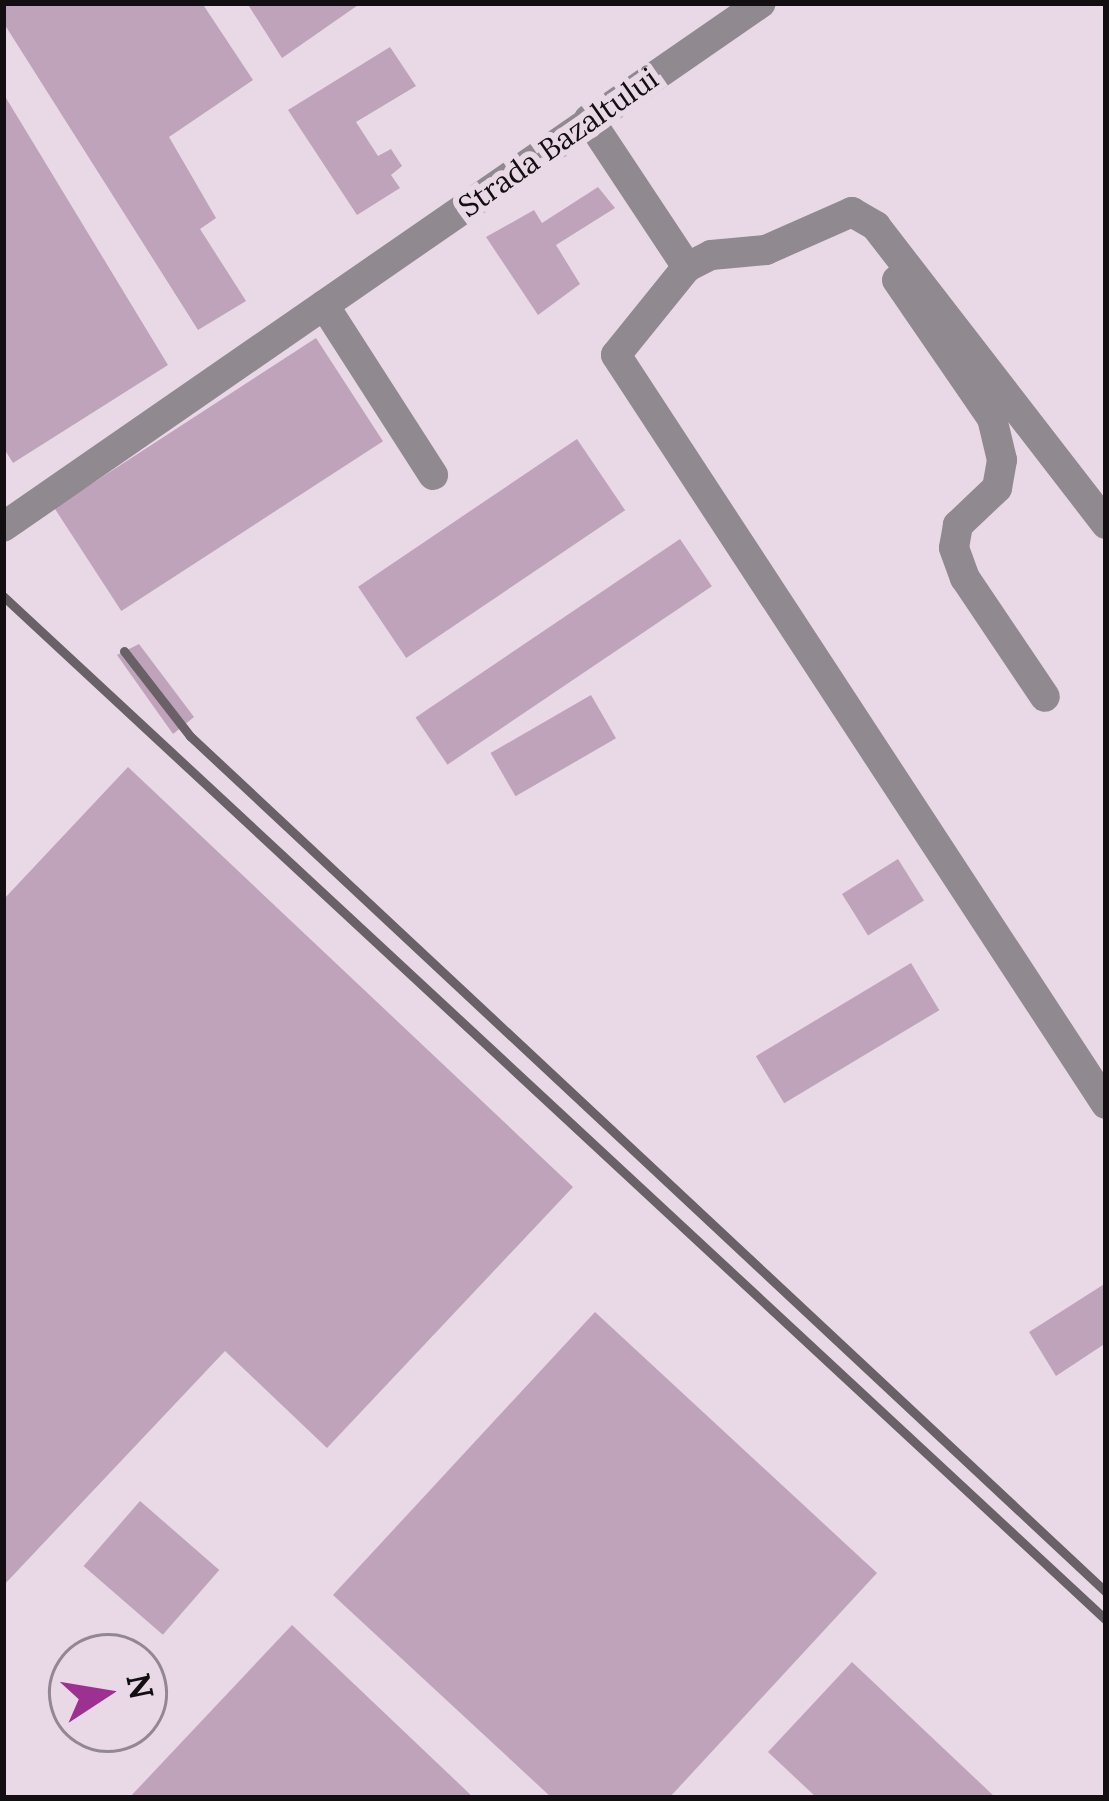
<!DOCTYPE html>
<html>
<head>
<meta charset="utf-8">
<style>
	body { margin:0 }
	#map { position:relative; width:1109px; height:1801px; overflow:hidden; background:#e9d8e6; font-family:Lora,serif }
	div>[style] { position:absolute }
	.building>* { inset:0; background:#bfa3ba; transform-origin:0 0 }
	.minor>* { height:30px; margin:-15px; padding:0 15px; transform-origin:15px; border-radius:15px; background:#90898f }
	.rail>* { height:9px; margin:-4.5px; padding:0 4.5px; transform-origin:4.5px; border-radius:4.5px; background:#696068 }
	span { translate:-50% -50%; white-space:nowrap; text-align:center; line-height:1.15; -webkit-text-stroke:12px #e9d8e6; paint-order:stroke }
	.street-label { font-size:30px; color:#130e12 }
	.frame { position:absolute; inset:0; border:6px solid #130e12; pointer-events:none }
	.north { position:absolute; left:48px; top:1633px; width:120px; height:120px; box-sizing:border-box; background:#e9d8e6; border:3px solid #938791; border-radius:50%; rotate:78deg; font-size:33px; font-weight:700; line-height:48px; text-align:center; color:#130e12 }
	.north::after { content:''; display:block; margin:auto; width:42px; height:54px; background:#9c3191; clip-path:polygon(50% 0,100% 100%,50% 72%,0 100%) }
</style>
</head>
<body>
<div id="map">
	<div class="building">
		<div style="clip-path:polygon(3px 3px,202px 3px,253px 80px,169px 137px,216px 218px,200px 229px,246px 301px,198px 330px,3px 22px)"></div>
		<div style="clip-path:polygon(247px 3px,361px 3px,282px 58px)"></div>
		<div style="clip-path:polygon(390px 47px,416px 86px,356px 122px,378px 156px,391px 149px,402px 166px,391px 175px,400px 188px,357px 215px,288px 110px)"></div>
		<div style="clip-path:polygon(3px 93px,168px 365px,13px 463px,3px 447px)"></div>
		<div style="clip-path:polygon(598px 187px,615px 208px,556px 245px,580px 284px,538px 315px,486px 237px,534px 210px,542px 223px)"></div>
		<div style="left:316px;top:338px;width:123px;height:312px;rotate:57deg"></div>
		<div style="left:577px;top:439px;width:86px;height:264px;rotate:56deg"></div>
		<div style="left:680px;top:539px;width:57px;height:319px;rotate:56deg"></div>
		<div style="clip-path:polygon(139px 644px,194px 717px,173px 734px,117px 655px)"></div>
		<div style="left:591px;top:695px;width:50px;height:116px;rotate:60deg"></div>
		<div style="clip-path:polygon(128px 767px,573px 1187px,327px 1448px,225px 1351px,3px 1586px,3px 900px)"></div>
		<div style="left:898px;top:859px;width:49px;height:66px;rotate:58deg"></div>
		<div style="left:911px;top:963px;width:55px;height:181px;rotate:59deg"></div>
		<div style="clip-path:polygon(1106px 1283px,1106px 1343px,1056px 1376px,1029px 1332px)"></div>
		<div style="clip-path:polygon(595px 1312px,877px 1573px,669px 1798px,552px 1798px,333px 1595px)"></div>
		<div style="left:140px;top:1501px;width:105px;height:86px;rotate:41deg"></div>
		<div style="clip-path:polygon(292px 1625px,474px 1798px,129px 1798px)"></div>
		<div style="clip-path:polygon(852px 1662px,996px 1798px,817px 1798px,768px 1752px)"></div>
	</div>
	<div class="minor">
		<div style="left:589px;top:119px;width:178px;rotate:56.5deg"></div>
		<div style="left:897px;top:280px;width:168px;rotate:55.5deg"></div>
		<div style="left:992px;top:418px;width:43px;rotate:76.6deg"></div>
		<div style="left:1002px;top:460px;width:28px;rotate:100deg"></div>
		<div style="left:997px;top:488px;width:54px;rotate:136.5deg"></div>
		<div style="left:958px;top:525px;width:23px;rotate:100deg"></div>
		<div style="left:954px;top:548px;width:32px;rotate:70deg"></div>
		<div style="left:965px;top:578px;width:143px;rotate:56.1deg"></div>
		<div style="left:324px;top:305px;width:202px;rotate:57.3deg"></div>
		<div style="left:1106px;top:524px;width:376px;rotate:-127.7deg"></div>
		<div style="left:876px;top:226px;width:28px;rotate:-150deg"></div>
		<div style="left:852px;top:212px;width:94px;rotate:156.2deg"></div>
		<div style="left:766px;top:250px;width:55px;rotate:174.8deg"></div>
		<div style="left:711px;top:255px;width:27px;rotate:153deg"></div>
		<div style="left:687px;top:267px;width:113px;rotate:128.9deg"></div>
		<div style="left:616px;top:355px;width:895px;rotate:56.81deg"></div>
		<div style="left:3px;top:527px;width:921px;rotate:-34.66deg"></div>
	</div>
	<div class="rail">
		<div style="left:3px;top:596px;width:1505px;rotate:42.87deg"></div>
		<div style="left:124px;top:651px;width:108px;rotate:52.2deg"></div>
		<div style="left:190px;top:736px;width:1254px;rotate:43.06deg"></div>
	</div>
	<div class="street-label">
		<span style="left:558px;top:142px;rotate:-35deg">Strada Bazaltului</span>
	</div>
	<div class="frame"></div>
	<div class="north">N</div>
</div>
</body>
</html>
